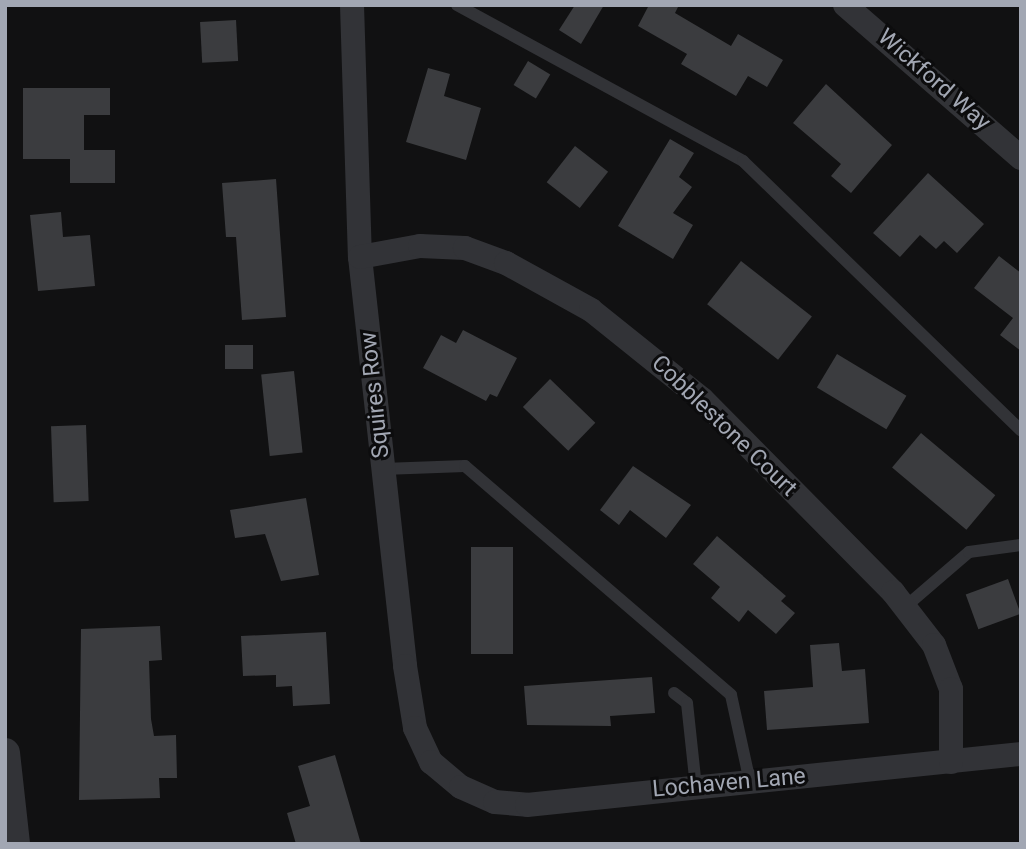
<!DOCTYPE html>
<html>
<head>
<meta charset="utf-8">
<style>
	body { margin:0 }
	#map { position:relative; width:1026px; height:849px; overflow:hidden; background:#111112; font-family:Roboto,sans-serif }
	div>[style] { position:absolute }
	.building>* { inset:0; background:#3b3c3f; transform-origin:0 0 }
	.service>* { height:12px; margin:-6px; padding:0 6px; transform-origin:6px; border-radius:6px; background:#323337 }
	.minor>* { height:24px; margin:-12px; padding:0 12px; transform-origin:12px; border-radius:12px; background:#323337 }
	.tertiary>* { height:30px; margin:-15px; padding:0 15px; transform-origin:15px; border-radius:15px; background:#323337 }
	span { translate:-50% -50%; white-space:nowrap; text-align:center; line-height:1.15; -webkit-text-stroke:6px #0c0c0d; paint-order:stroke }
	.street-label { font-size:23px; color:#a2a7b3 }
	.frame { position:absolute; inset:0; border:7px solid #a2a7b3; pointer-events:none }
</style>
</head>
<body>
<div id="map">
	<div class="building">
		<div style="clip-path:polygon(575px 5px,604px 5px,581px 44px,559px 30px)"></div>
		<div style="clip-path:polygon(649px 5px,679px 5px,675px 13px,731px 46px,738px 34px,783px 60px,767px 87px,748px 76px,736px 96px,681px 64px,687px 54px,638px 26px)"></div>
		<div style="left:236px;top:20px;width:41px;height:36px;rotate:87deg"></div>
		<div style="left:528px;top:61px;width:26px;height:28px;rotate:31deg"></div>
		<div style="clip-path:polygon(428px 68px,450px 74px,444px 96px,481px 108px,466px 160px,406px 142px)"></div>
		<div style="clip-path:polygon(826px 84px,892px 145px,851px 193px,831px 176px,841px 164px,793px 123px)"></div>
		<div style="clip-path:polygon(23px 88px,110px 88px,110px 115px,84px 115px,84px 150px,115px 150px,115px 183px,70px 183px,70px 159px,23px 159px)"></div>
		<div style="clip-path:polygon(670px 139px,694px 153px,679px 177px,692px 187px,673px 213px,693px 225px,673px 259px,618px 226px)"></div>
		<div style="left:575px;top:146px;width:42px;height:46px;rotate:38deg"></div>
		<div style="clip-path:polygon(928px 173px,984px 224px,957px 253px,944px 241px,936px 249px,920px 235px,900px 257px,873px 233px)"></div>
		<div style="clip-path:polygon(276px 179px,286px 317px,242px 320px,236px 237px,226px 237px,222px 183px)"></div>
		<div style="clip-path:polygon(61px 212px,63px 237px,90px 235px,95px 286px,38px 291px,30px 215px)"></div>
		<div style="clip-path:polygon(999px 256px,1021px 273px,1021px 351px,1000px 335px,1013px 318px,974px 288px)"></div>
		<div style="left:741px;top:261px;width:90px;height:55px;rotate:38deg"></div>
		<div style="clip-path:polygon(463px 330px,517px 358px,497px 397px,490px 394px,486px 401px,423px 368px,441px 335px,456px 343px)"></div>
		<div style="left:225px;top:345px;width:28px;height:24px"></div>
		<div style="left:837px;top:354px;width:81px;height:39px;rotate:31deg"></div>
		<div style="left:294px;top:371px;width:82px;height:33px;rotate:84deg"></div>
		<div style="left:550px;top:379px;width:63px;height:39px;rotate:44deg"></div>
		<div style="left:86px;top:425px;width:76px;height:35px;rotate:88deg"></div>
		<div style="left:921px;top:433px;width:97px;height:45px;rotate:40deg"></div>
		<div style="clip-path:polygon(633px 466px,691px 505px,666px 538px,630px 510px,619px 525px,600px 510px)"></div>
		<div style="clip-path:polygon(306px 498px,319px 575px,281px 581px,265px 534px,235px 538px,230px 510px)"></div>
		<div style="clip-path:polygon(717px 536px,786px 596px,781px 601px,795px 613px,776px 634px,748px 610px,739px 622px,711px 598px,720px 587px,693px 564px)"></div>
		<div style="left:471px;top:547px;width:42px;height:107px"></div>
		<div style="left:1008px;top:579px;width:37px;height:45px;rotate:70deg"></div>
		<div style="clip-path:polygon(160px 626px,162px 660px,149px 661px,151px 719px,154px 736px,176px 735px,177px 778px,159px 778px,160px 798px,79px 800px,81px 629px)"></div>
		<div style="clip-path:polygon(326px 632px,330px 704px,293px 706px,292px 686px,276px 687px,276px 675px,243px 676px,241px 636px)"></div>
		<div style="clip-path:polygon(839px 643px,842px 671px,865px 669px,869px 723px,767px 730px,764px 691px,813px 687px,810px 645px)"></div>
		<div style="clip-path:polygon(652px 677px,655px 713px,610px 716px,611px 726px,527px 725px,524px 686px)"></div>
		<div style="clip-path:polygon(335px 755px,361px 844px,296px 844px,287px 813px,310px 806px,298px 766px)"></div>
	</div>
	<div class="service">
		<div style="left:457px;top:5px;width:326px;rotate:28.6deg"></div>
		<div style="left:743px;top:161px;width:387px;rotate:44.1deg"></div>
		<div style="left:383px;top:469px;width:82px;rotate:-2.1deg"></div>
		<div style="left:465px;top:466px;width:351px;rotate:40.7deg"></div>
		<div style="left:731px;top:695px;width:89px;rotate:77.7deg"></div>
		<div style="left:905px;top:607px;width:84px;rotate:-40.7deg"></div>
		<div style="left:969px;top:552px;width:52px;rotate:-7.7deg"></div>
		<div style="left:674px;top:693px;width:16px;rotate:38deg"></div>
		<div style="left:687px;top:703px;width:84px;rotate:83.9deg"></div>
	</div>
	<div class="minor">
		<div style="left:352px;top:5px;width:252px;rotate:88.2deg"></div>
		<div style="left:360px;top:257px;width:411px;rotate:83.7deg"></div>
		<div style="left:405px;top:666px;width:63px;rotate:80.8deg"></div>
		<div style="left:415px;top:728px;width:38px;rotate:65deg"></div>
		<div style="left:431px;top:762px;width:39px;rotate:40deg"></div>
		<div style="left:461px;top:787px;width:37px;rotate:24deg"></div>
		<div style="left:495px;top:802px;width:32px;rotate:5deg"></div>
		<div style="left:527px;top:805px;width:497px;rotate:-5.9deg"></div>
		<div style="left:845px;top:5px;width:233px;rotate:41deg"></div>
		<div style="left:360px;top:257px;width:61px;rotate:-10.4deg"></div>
		<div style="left:420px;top:246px;width:45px;rotate:2.5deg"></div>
		<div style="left:465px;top:248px;width:44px;rotate:20.1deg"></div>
		<div style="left:506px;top:263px;width:97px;rotate:28.9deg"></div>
		<div style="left:591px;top:310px;width:142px;rotate:38.7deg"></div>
		<div style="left:702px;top:399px;width:272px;rotate:45.3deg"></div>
		<div style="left:893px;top:592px;width:67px;rotate:52.3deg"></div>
		<div style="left:934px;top:645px;width:47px;rotate:68.9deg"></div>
		<div style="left:951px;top:689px;width:73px;rotate:90deg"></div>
	</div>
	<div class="tertiary">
		<div style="left:5px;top:753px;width:92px;rotate:83.7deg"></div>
	</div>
	<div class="street-label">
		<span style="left:934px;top:80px;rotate:41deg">Wickford Way</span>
		<span style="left:375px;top:395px;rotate:-96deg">Squires Row</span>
		<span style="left:724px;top:426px;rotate:44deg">Cobblestone Court</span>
		<span style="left:729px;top:783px;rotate:-5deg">Lochaven Lane</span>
	</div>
	<div class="frame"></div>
</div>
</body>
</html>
